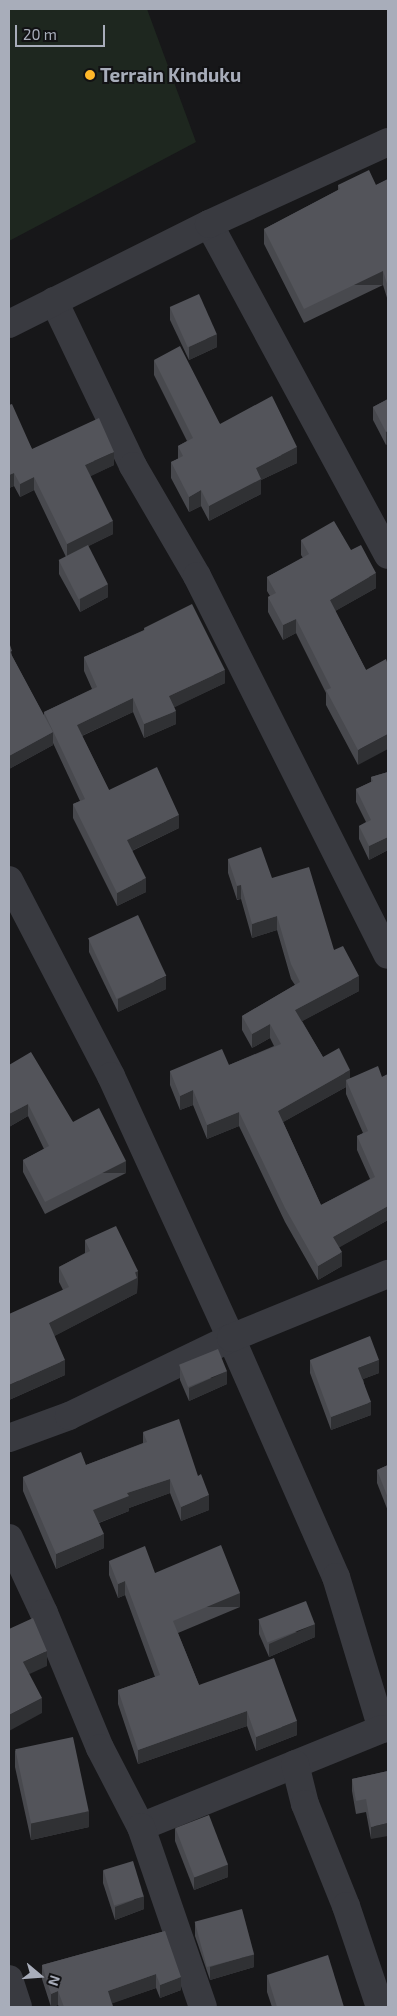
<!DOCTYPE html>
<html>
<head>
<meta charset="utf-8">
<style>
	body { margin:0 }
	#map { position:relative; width:397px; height:2016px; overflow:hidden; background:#171719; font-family:"Exo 2",sans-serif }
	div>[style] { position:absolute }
	.green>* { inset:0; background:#1e271f }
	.street>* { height:28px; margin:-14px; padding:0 14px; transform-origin:14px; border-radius:14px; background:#393a40 }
	.wall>* { inset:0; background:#48494e }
	.shaded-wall>* { inset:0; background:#303134; transform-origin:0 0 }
	.building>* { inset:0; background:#53545a; transform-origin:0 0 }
	.dots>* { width:14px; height:14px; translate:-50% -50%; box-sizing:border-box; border:2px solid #121214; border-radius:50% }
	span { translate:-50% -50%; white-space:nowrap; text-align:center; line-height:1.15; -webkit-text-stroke:4px #121214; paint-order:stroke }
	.poi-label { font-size:19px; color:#a8adba; font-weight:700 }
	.left { translate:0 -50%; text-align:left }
	.frame { position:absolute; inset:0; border:10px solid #a8adba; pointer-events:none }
	.north { position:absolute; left:15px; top:1951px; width:50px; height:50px; -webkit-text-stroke:4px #121214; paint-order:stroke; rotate:108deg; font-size:14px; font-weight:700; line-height:20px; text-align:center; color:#a8adba }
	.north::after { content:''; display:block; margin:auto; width:18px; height:22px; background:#a8adba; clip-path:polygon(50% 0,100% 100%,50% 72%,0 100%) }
	.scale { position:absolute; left:15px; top:25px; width:90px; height:22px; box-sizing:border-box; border:2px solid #a8adba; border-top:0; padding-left:6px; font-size:15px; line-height:18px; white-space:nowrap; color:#a8adba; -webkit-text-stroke:4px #121214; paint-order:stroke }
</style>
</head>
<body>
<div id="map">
	<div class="green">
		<div style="clip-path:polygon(9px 9px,147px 9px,196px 142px,9px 241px)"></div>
	</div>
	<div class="street">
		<div style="left:209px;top:224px;width:376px;rotate:61.6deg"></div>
		<div style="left:54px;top:301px;width:183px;rotate:64.4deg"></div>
		<div style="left:133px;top:466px;width:127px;rotate:59.8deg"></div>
		<div style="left:197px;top:576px;width:424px;rotate:63.3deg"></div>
		<div style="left:9px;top:324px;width:224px;rotate:-26.6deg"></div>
		<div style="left:209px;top:224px;width:197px;rotate:-24.6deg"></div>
		<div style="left:9px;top:880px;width:221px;rotate:62.5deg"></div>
		<div style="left:111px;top:1076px;width:288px;rotate:65.4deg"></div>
		<div style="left:231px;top:1338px;width:261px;rotate:66.3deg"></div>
		<div style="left:336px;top:1577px;width:159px;rotate:73.2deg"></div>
		<div style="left:382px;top:1729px;width:260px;rotate:157.9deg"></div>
		<div style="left:9px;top:1438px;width:64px;rotate:-20.1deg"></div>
		<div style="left:69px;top:1416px;width:180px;rotate:-25.7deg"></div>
		<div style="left:231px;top:1338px;width:170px;rotate:-22.2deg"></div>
		<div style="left:9px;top:1538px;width:83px;rotate:65deg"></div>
		<div style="left:44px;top:1613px;width:146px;rotate:67.5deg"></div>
		<div style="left:100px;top:1748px;width:89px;rotate:62.6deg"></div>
		<div style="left:141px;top:1827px;width:190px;rotate:71deg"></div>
		<div style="left:295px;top:1764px;width:41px;rotate:76deg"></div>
		<div style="left:305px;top:1804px;width:110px;rotate:68.1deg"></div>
		<div style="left:346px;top:1906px;width:107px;rotate:71.4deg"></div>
		<div style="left:9px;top:1979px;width:29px;rotate:72deg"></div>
	</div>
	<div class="wall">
		<div style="clip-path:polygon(388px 179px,388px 301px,383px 285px,304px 323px,264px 244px,264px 229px,338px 190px,338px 185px,376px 185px)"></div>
		<div style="clip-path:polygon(170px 307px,217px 347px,189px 360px,170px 320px)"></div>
		<div style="clip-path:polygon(154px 360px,220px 424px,297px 463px,261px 480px,261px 494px,209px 521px,201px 506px,189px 512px,171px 478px,171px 462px,178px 459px,178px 446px,187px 441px,154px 375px)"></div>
		<div style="clip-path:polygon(388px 399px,386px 445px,373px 420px,373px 407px)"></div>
		<div style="clip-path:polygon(9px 405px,32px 449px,114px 465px,90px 476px,113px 534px,88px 546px,108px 597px,80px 612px,59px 574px,59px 561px,66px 557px,34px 490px,20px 497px,14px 486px,9px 488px)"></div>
		<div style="clip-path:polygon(301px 540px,351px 550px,376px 588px,335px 611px,366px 670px,358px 765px,326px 705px,326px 693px,296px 633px,283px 640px,268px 612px,268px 597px,270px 596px,267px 591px,267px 577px,303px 558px,301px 555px)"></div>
		<div style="clip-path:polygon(144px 628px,225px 683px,174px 707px,176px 724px,144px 738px,133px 712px,82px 736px,109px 790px,179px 828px,132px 851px,146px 892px,117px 906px,73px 818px,73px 804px,80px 801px,53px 743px,53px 745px,9px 769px,9px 642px,12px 656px,44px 716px,44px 712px,92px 689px,84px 671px,84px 657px,144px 630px)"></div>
		<div style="clip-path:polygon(388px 772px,388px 850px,369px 860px,359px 839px,359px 826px,366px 822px,356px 802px,356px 789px,371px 782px,371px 777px)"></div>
		<div style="clip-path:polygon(evenodd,228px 859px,272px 878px,334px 950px,359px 991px,302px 1021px,323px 1057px,350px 1078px,382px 1077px,388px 1074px,388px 1220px,339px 1247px,342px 1266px,318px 1280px,285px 1222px,239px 1126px,207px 1139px,193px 1105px,180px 1110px,170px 1085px,170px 1071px,229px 1065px,274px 1046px,270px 1038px,252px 1048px,242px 1030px,242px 1016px,295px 985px,291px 979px,277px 930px,252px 938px,241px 899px,237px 900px,228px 873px,228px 859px,346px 1087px,346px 1094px,363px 1133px,357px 1136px,357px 1150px,370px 1179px,321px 1205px,283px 1122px,346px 1087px)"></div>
		<div style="clip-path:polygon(89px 939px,166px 989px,118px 1012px,89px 952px)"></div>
		<div style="clip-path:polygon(9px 1065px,73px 1122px,126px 1173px,45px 1214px,23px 1172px,23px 1160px,44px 1149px,28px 1116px,9px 1127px)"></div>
		<div style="clip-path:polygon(85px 1240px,138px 1271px,137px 1293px,54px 1336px,65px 1375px,9px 1400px,63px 1290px,59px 1282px,59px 1267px,85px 1253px)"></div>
		<div style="clip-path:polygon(310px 1360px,379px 1373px,363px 1379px,371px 1415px,331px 1430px,310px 1373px)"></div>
		<div style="clip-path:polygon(180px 1367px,227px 1384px,189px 1401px,180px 1380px)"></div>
		<div style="clip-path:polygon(143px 1432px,209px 1510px,181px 1521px,170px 1493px,129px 1508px,129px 1511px,99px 1523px,104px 1548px,56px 1569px,23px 1491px,23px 1477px,86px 1465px,143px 1443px)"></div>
		<div style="clip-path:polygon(388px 1465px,388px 1511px,377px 1483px,377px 1470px)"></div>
		<div style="clip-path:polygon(109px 1561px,155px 1573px,240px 1607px,178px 1633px,199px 1685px,297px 1735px,256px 1751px,247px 1726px,138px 1764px,118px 1704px,118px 1690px,155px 1677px,125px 1595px,118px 1598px,109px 1575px)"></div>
		<div style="clip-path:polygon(259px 1621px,315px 1637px,269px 1657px,259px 1634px)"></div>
		<div style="clip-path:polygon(15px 1750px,89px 1827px,31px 1840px,15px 1767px)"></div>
		<div style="clip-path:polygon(388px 1771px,371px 1839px,366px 1812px,356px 1814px,352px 1791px,352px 1779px)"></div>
		<div style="clip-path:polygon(175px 1828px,228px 1877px,194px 1890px,175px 1841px)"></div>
		<div style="clip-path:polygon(103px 1870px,144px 1909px,115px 1920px,103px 1883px)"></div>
		<div style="clip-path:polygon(195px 1923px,254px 1967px,210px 1980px,195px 1936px)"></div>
		<div style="clip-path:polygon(165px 1931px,181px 1990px,160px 1998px,156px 1988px,112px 2003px,113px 2007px,59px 2007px,58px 2005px,51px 2007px,42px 1979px,42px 1965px)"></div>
		<div style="clip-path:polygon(267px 1975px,344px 2007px,272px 2007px,267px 1992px)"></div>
	</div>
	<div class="shaded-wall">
		<div style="left:383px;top:271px;width:14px;height:88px;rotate:90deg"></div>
		<div style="clip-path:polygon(217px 334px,217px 347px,189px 360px,189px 347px)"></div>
		<div style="clip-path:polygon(388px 431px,388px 444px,386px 445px,386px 432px)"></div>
		<div style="clip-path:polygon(297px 447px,297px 463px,261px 480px,261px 494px,209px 521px,209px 506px,256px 468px)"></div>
		<div style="clip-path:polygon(114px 452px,114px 465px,85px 479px,85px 465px)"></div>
		<div style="clip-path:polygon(14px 473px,14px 486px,9px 488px,9px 475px)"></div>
		<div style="clip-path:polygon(34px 477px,34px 490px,20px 497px,20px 484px)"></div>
		<div style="clip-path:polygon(201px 490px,201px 506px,189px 512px,189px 497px)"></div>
		<div style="clip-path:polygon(113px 521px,113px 534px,67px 557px,67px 544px)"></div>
		<div style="clip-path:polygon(376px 573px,376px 588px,330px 614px,330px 600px)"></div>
		<div style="clip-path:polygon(108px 584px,108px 597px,80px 612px,80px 599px)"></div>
		<div style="clip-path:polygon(296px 619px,296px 633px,283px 640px,283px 625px)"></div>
		<div style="clip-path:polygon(225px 670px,225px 683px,169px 710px,169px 696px)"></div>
		<div style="clip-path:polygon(133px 698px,133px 712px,77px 738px,77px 725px)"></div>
		<div style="clip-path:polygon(176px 711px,176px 724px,144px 738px,144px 724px)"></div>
		<div style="clip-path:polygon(53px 732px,53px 745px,9px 769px,9px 756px)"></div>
		<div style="clip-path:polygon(388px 734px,388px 749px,358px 765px,358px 750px)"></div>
		<div style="clip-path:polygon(179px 815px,179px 828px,127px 853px,127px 840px)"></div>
		<div style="clip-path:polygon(388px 837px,388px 850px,369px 860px,369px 846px)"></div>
		<div style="clip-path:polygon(146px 878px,146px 892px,117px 906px,117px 893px)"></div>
		<div style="left:241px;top:885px;width:14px;height:4px;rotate:90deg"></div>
		<div style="clip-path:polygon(277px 916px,277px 930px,252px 938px,252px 924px)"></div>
		<div style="clip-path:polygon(166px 976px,166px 989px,118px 1012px,118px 999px)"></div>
		<div style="clip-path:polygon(359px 976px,359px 991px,295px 1025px,295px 1010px)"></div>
		<div style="clip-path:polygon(270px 1024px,270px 1038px,252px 1048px,252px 1034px)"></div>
		<div style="clip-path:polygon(350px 1070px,350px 1085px,346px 1080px,346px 1087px,278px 1125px,278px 1111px)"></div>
		<div style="clip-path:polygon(193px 1090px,193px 1105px,180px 1110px,180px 1096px)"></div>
		<div style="clip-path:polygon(28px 1104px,28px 1116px,9px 1127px,9px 1114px)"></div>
		<div style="clip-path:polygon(239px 1112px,239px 1126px,207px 1139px,207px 1125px)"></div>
		<div style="left:126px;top:1161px;width:12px;height:91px;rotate:90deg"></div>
		<div style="clip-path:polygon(388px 1206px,388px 1220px,333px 1251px,333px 1237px)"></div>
		<div style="clip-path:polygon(342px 1252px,342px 1266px,318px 1280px,318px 1266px)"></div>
		<div style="clip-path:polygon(138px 1271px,137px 1293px,49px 1339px,49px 1323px)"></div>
		<div style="clip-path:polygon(65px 1360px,65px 1375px,9px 1400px,9px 1385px)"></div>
		<div style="clip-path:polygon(379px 1360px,379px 1373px,358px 1381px,358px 1368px)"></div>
		<div style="clip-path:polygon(227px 1371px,227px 1384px,189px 1401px,189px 1388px)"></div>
		<div style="clip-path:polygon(371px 1402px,371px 1415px,331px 1430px,331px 1417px)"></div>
		<div style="clip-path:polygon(170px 1479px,170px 1493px,129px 1508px,129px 1511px,93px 1525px,93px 1510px,127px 1493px)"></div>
		<div style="clip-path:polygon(209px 1495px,209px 1510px,181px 1521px,181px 1507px)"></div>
		<div style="clip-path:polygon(104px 1534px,104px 1548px,56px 1569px,56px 1554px)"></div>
		<div style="clip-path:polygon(125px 1581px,125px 1595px,118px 1598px,118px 1584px)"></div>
		<div style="left:240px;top:1593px;width:14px;height:73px;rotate:90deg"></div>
		<div style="clip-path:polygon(315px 1624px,315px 1637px,269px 1657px,269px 1644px)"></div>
		<div style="clip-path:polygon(47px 1651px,47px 1666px,23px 1677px,23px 1662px)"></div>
		<div style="clip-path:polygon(42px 1698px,42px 1713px,9px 1731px,9px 1715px)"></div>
		<div style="clip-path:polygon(247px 1711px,247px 1726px,138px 1764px,138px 1750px)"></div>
		<div style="clip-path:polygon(297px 1721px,297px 1735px,256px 1751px,256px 1737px)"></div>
		<div style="clip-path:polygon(89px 1811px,89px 1827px,31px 1840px,31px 1823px)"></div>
		<div style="clip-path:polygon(388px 1823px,388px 1836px,371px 1839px,371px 1827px)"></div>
		<div style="clip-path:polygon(228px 1864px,228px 1877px,194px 1890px,194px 1877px)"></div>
		<div style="clip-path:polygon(144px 1896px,144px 1909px,115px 1920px,115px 1907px)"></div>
		<div style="clip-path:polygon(254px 1954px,254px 1967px,210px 1980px,210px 1967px)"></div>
		<div style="clip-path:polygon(156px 1974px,156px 1988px,108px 2005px,108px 1991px)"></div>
		<div style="clip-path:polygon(181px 1977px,181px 1990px,160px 1998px,160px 1985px)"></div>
		<div style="clip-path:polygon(58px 1991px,58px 2005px,51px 2007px,51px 1994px)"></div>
	</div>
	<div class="building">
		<div style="clip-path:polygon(369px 170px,376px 185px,388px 179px,388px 287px,383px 271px,304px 309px,264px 229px,340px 189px,338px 185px)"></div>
		<div style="left:199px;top:294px;width:44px;height:32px;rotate:66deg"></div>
		<div style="clip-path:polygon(180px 346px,220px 424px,272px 396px,297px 447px,256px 468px,261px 479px,209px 506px,201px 490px,189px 497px,171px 462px,183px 456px,178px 446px,193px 438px,154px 360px)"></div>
		<div style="clip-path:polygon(388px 399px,388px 431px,386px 432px,373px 407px)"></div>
		<div style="clip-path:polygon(12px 404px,32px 449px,99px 418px,114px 452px,85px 465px,113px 521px,67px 544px,34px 477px,20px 484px,14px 473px,9px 475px,9px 405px)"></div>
		<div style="clip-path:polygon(334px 521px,351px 550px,361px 545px,376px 573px,330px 600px,366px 670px,386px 659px,388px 665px,388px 734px,358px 750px,326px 690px,331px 688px,296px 619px,283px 625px,268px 597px,276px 593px,267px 577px,309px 554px,301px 540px)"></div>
		<div style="left:88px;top:545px;width:44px;height:33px;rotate:63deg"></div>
		<div style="clip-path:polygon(192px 604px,225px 670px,169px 696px,176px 711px,144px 724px,133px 698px,77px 725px,109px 790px,157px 767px,179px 815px,127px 840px,146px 878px,117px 893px,73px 804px,85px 799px,44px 712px,97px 687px,84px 657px,145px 630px,144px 628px)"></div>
		<div style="clip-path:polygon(9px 642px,12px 651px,10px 652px,53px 732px,9px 756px)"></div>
		<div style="clip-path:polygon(388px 772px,388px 837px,369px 846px,359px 826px,371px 820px,356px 789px,373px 781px,371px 777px)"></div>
		<div style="clip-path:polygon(261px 847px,272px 878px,309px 867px,334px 950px,343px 946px,359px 976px,295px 1010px,323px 1057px,339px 1048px,350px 1070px,278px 1111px,321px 1205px,375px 1177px,357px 1136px,368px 1131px,346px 1080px,378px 1066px,382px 1077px,388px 1074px,388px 1206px,333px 1237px,342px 1252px,318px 1266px,285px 1208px,239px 1112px,207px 1125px,193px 1090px,180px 1096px,170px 1071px,222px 1049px,229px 1065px,281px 1044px,270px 1024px,252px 1034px,242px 1016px,300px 982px,291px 964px,277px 916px,252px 924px,241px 885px,237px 886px,228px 859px)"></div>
		<div style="left:138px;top:915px;width:67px;height:55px;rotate:65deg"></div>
		<div style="clip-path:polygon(31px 1052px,73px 1122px,99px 1108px,126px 1161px,45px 1202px,23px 1160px,49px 1146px,28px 1104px,9px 1114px,9px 1065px)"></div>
		<div style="clip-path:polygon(116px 1226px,138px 1271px,135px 1272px,137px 1278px,49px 1323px,65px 1360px,9px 1385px,9px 1314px,69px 1287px,59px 1267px,90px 1251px,85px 1240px)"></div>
		<div style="clip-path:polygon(370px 1336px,379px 1360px,358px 1368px,371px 1402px,331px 1417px,310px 1360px)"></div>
		<div style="left:218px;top:1349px;width:24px;height:42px;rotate:68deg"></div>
		<div style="clip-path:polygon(179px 1419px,198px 1476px,201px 1474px,209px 1495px,181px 1507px,170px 1479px,127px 1493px,129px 1496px,93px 1510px,104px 1534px,56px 1554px,23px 1477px,81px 1452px,86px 1465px,147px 1442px,143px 1432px)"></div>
		<div style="clip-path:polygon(388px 1465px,388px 1498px,377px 1470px)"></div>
		<div style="clip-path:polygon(221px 1545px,240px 1593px,173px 1621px,199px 1685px,274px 1658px,297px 1721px,256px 1737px,247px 1711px,138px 1750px,118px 1690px,160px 1675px,125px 1581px,118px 1584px,109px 1561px,145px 1546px,155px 1573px)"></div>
		<div style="left:306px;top:1601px;width:25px;height:51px;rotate:69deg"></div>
		<div style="clip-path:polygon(33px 1618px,47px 1651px,23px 1662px,42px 1698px,9px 1715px,9px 1629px)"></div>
		<div style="left:73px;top:1737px;width:76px;height:59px;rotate:78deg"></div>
		<div style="clip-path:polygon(388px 1771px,388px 1823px,371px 1827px,366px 1799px,356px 1801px,352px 1779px)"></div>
		<div style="left:209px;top:1815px;width:53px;height:36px;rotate:69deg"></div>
		<div style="left:133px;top:1861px;width:37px;height:31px;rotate:73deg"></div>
		<div style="left:242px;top:1909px;width:47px;height:49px;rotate:75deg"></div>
		<div style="clip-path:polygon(165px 1931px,181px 1977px,160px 1985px,156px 1974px,108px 1991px,113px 2007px,64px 2007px,58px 1991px,51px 1994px,42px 1965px)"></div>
		<div style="clip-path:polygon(328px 1955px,344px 2007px,277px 2007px,267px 1975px)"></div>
	</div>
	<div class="dots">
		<div style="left:90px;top:75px;background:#ffb829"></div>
	</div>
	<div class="poi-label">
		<span class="left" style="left:100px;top:75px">Terrain Kinduku</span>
	</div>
	<div class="frame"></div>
	<div class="north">N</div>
	<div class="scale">20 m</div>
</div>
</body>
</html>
